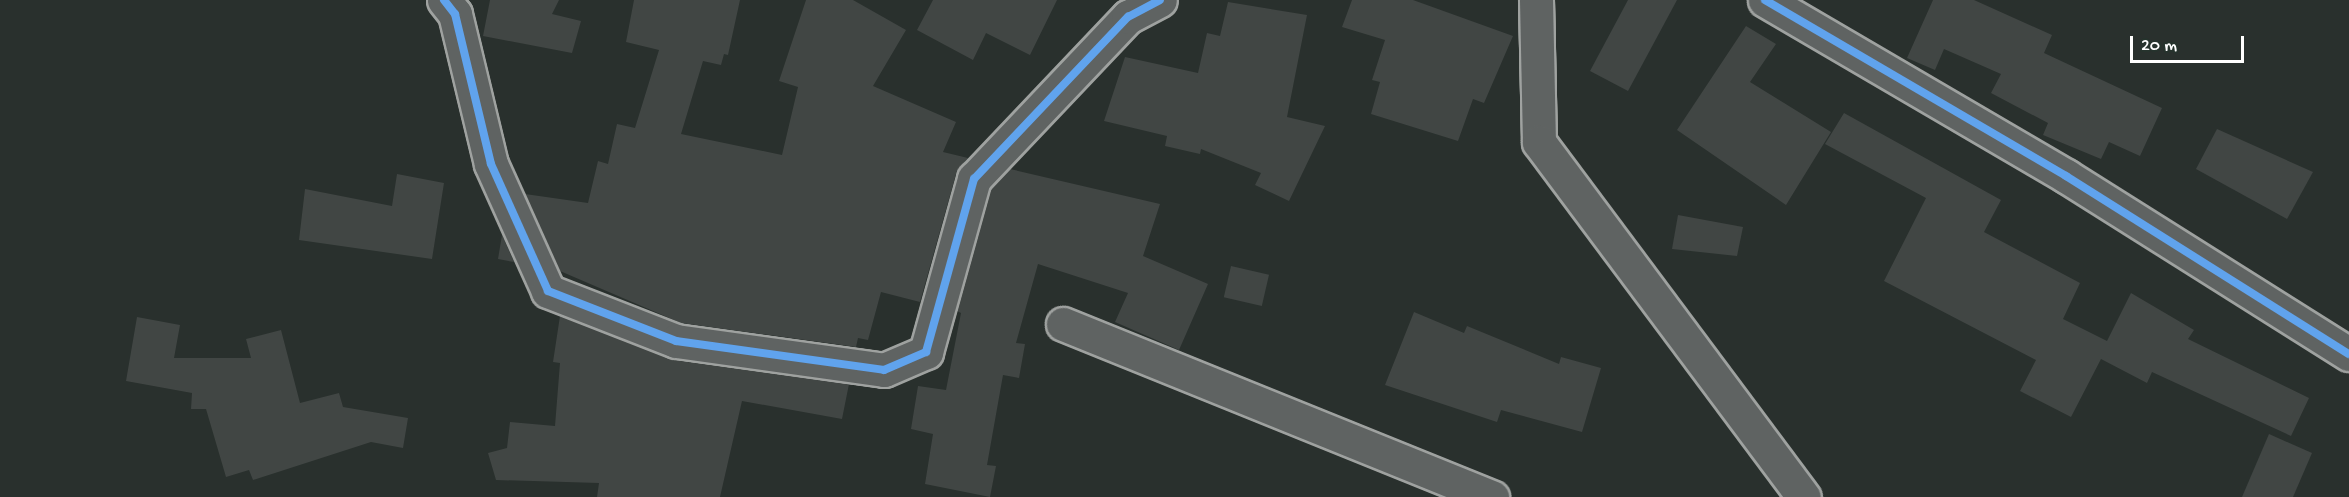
<!DOCTYPE html>
<html>
<head>
<meta charset="utf-8">
<style>
	body { margin:0 }
	#map { position:relative; width:2349px; height:497px; overflow:hidden; background:#29302d; font-family:"Gochi Hand",sans-serif }
	div>[style] { position:absolute }
	.building>* { inset:0; background:#414644; transform-origin:0 0 }
	.roads { filter:drop-shadow(2px 0 #9fa2a0) drop-shadow(-2px 0 #9fa2a0) drop-shadow(0 2px #9fa2a0) drop-shadow(0 -2px #9fa2a0) }
	.street>* { height:33px; margin:-16.5px; padding:0 16.5px; transform-origin:16.5px; border-radius:16.5px; background:#5f6362 }
	.cycleway>* { height:8px; margin:-4px; padding:0 4px; transform-origin:4px; border-radius:4px; background:#60a3ed }
	span { translate:-50% -50%; white-space:nowrap; text-align:center; line-height:1.15; -webkit-text-stroke:5px #26332d; paint-order:stroke }
	.scale { position:absolute; left:2130px; top:36px; width:114px; height:27px; box-sizing:border-box; border:3px solid #fff; border-top:0; padding-left:8px; font-size:18px; line-height:21px; white-space:nowrap; color:#fff; -webkit-text-stroke:4px #26332d; paint-order:stroke }
</style>
</head>
<body>
<div id="map">
	<div class="building">
		<div style="clip-path:polygon(490px 0,559px 0,552px 14px,581px 21px,572px 53px,483px 36px)"></div>
		<div style="clip-path:polygon(634px 0,740px 0,728px 55px,724px 54px,721px 65px,703px 61px,681px 134px,782px 155px,798px 87px,779px 81px,806px 0,853px 0,906px 30px,873px 86px,956px 122px,943px 152px,968px 158px,956px 174px,920px 302px,881px 292px,868px 340px,858px 338px,856px 347px,681px 323px,560px 271px,525px 194px,588px 203px,598px 161px,608px 164px,617px 124px,635px 128px,659px 50px,626px 42px)"></div>
		<div style="clip-path:polygon(933px 0,1057px 0,1030px 55px,986px 33px,973px 60px,917px 30px)"></div>
		<div style="clip-path:polygon(1352px 0,1413px 0,1513px 36px,1484px 103px,1473px 99px,1458px 141px,1371px 114px,1380px 82px,1372px 80px,1385px 40px,1342px 27px)"></div>
		<div style="clip-path:polygon(1628px 0,1677px 0,1628px 91px,1590px 71px)"></div>
		<div style="clip-path:polygon(1933px 0,1974px 0,2052px 35px,2044px 53px,2162px 108px,2140px 156px,2109px 142px,2101px 159px,2043px 135px,2048px 123px,1991px 93px,2001px 74px,1944px 49px,1935px 70px,1907px 58px)"></div>
		<div style="clip-path:polygon(1228px 2px,1307px 15px,1287px 117px,1325px 126px,1289px 201px,1255px 185px,1261px 173px,1201px 149px,1200px 154px,1165px 146px,1167px 136px,1104px 121px,1125px 57px,1198px 73px,1207px 33px,1220px 36px)"></div>
		<div style="clip-path:polygon(1746px 26px,1776px 44px,1750px 82px,1831px 132px,1786px 205px,1677px 130px)"></div>
		<div style="clip-path:polygon(1844px 113px,2001px 200px,1984px 232px,2080px 283px,2063px 319px,2107px 341px,2131px 293px,2194px 330px,2188px 339px,2309px 398px,2291px 436px,2152px 372px,2147px 383px,2101px 359px,2071px 417px,2020px 391px,2036px 360px,1884px 281px,1926px 198px,1825px 144px)"></div>
		<div style="clip-path:polygon(2217px 129px,2313px 172px,2287px 219px,2196px 169px)"></div>
		<div style="clip-path:polygon(1010px 169px,1160px 204px,1143px 256px,1208px 284px,1179px 350px,1115px 322px,1128px 293px,1038px 264px,1016px 343px,1025px 344px,1019px 378px,1003px 375px,987px 465px,996px 466px,990px 497px,925px 484px,933px 434px,911px 429px,918px 386px,946px 390px,961px 313px,957px 311px,991px 189px)"></div>
		<div style="clip-path:polygon(397px 174px,444px 183px,432px 259px,299px 240px,305px 189px,392px 206px)"></div>
		<div style="clip-path:polygon(1678px 215px,1743px 227px,1737px 256px,1672px 249px)"></div>
		<div style="clip-path:polygon(502px 235px,514px 262px,498px 259px)"></div>
		<div style="left:1231px;top:266px;width:39px;height:32px;rotate:13deg"></div>
		<div style="clip-path:polygon(1414px 312px,1464px 333px,1467px 326px,1559px 364px,1561px 357px,1601px 368px,1582px 432px,1501px 410px,1497px 422px,1385px 385px)"></div>
		<div style="clip-path:polygon(560px 316px,673px 360px,849px 384px,842px 419px,742px 401px,720px 497px,597px 497px,599px 483px,496px 480px,488px 453px,507px 448px,510px 422px,555px 426px,560px 363px,553px 362px)"></div>
		<div style="clip-path:polygon(137px 317px,180px 325px,174px 358px,251px 358px,246px 339px,281px 330px,300px 403px,339px 393px,343px 407px,408px 418px,403px 448px,371px 442px,253px 480px,249px 470px,226px 477px,206px 409px,191px 409px,192px 393px,126px 381px)"></div>
		<div style="clip-path:polygon(2269px 434px,2312px 453px,2293px 497px,2242px 497px)"></div>
	</div>
	<div class="roads">
		<div class="street">
			<div style="left:444px;top:0;width:18px;rotate:52deg"></div>
			<div style="left:455px;top:14px;width:154px;rotate:76.5deg"></div>
			<div style="left:491px;top:164px;width:139px;rotate:65.8deg"></div>
			<div style="left:548px;top:291px;width:137px;rotate:21.3deg"></div>
			<div style="left:676px;top:341px;width:210px;rotate:7.9deg"></div>
			<div style="left:884px;top:370px;width:46px;rotate:-23.2deg"></div>
			<div style="left:926px;top:352px;width:180px;rotate:-74.5deg"></div>
			<div style="left:974px;top:179px;width:224px;rotate:-46.5deg"></div>
			<div style="left:1128px;top:17px;width:36px;rotate:-28deg"></div>
			<div style="left:1536px;top:0;width:142px;rotate:88.8deg"></div>
			<div style="left:1539px;top:142px;width:443px;rotate:53.3deg"></div>
			<div style="left:1765px;top:0;width:349px;rotate:30.3deg"></div>
			<div style="left:2066px;top:176px;width:334px;rotate:32.2deg"></div>
			<div style="left:1063px;top:324px;width:463px;rotate:22deg"></div>
		</div>
	</div>
	<div class="cycleway">
		<div style="left:444px;top:0;width:18px;rotate:52deg"></div>
		<div style="left:455px;top:14px;width:154px;rotate:76.5deg"></div>
		<div style="left:491px;top:164px;width:139px;rotate:65.8deg"></div>
		<div style="left:548px;top:291px;width:137px;rotate:21.3deg"></div>
		<div style="left:676px;top:341px;width:210px;rotate:7.9deg"></div>
		<div style="left:884px;top:370px;width:46px;rotate:-23.2deg"></div>
		<div style="left:926px;top:352px;width:180px;rotate:-74.5deg"></div>
		<div style="left:974px;top:179px;width:224px;rotate:-46.5deg"></div>
		<div style="left:1128px;top:17px;width:36px;rotate:-28deg"></div>
		<div style="left:1765px;top:0;width:349px;rotate:30.3deg"></div>
		<div style="left:2066px;top:176px;width:334px;rotate:32.2deg"></div>
	</div>
	<div class="scale">20 m</div>
</div>
</body>
</html>
